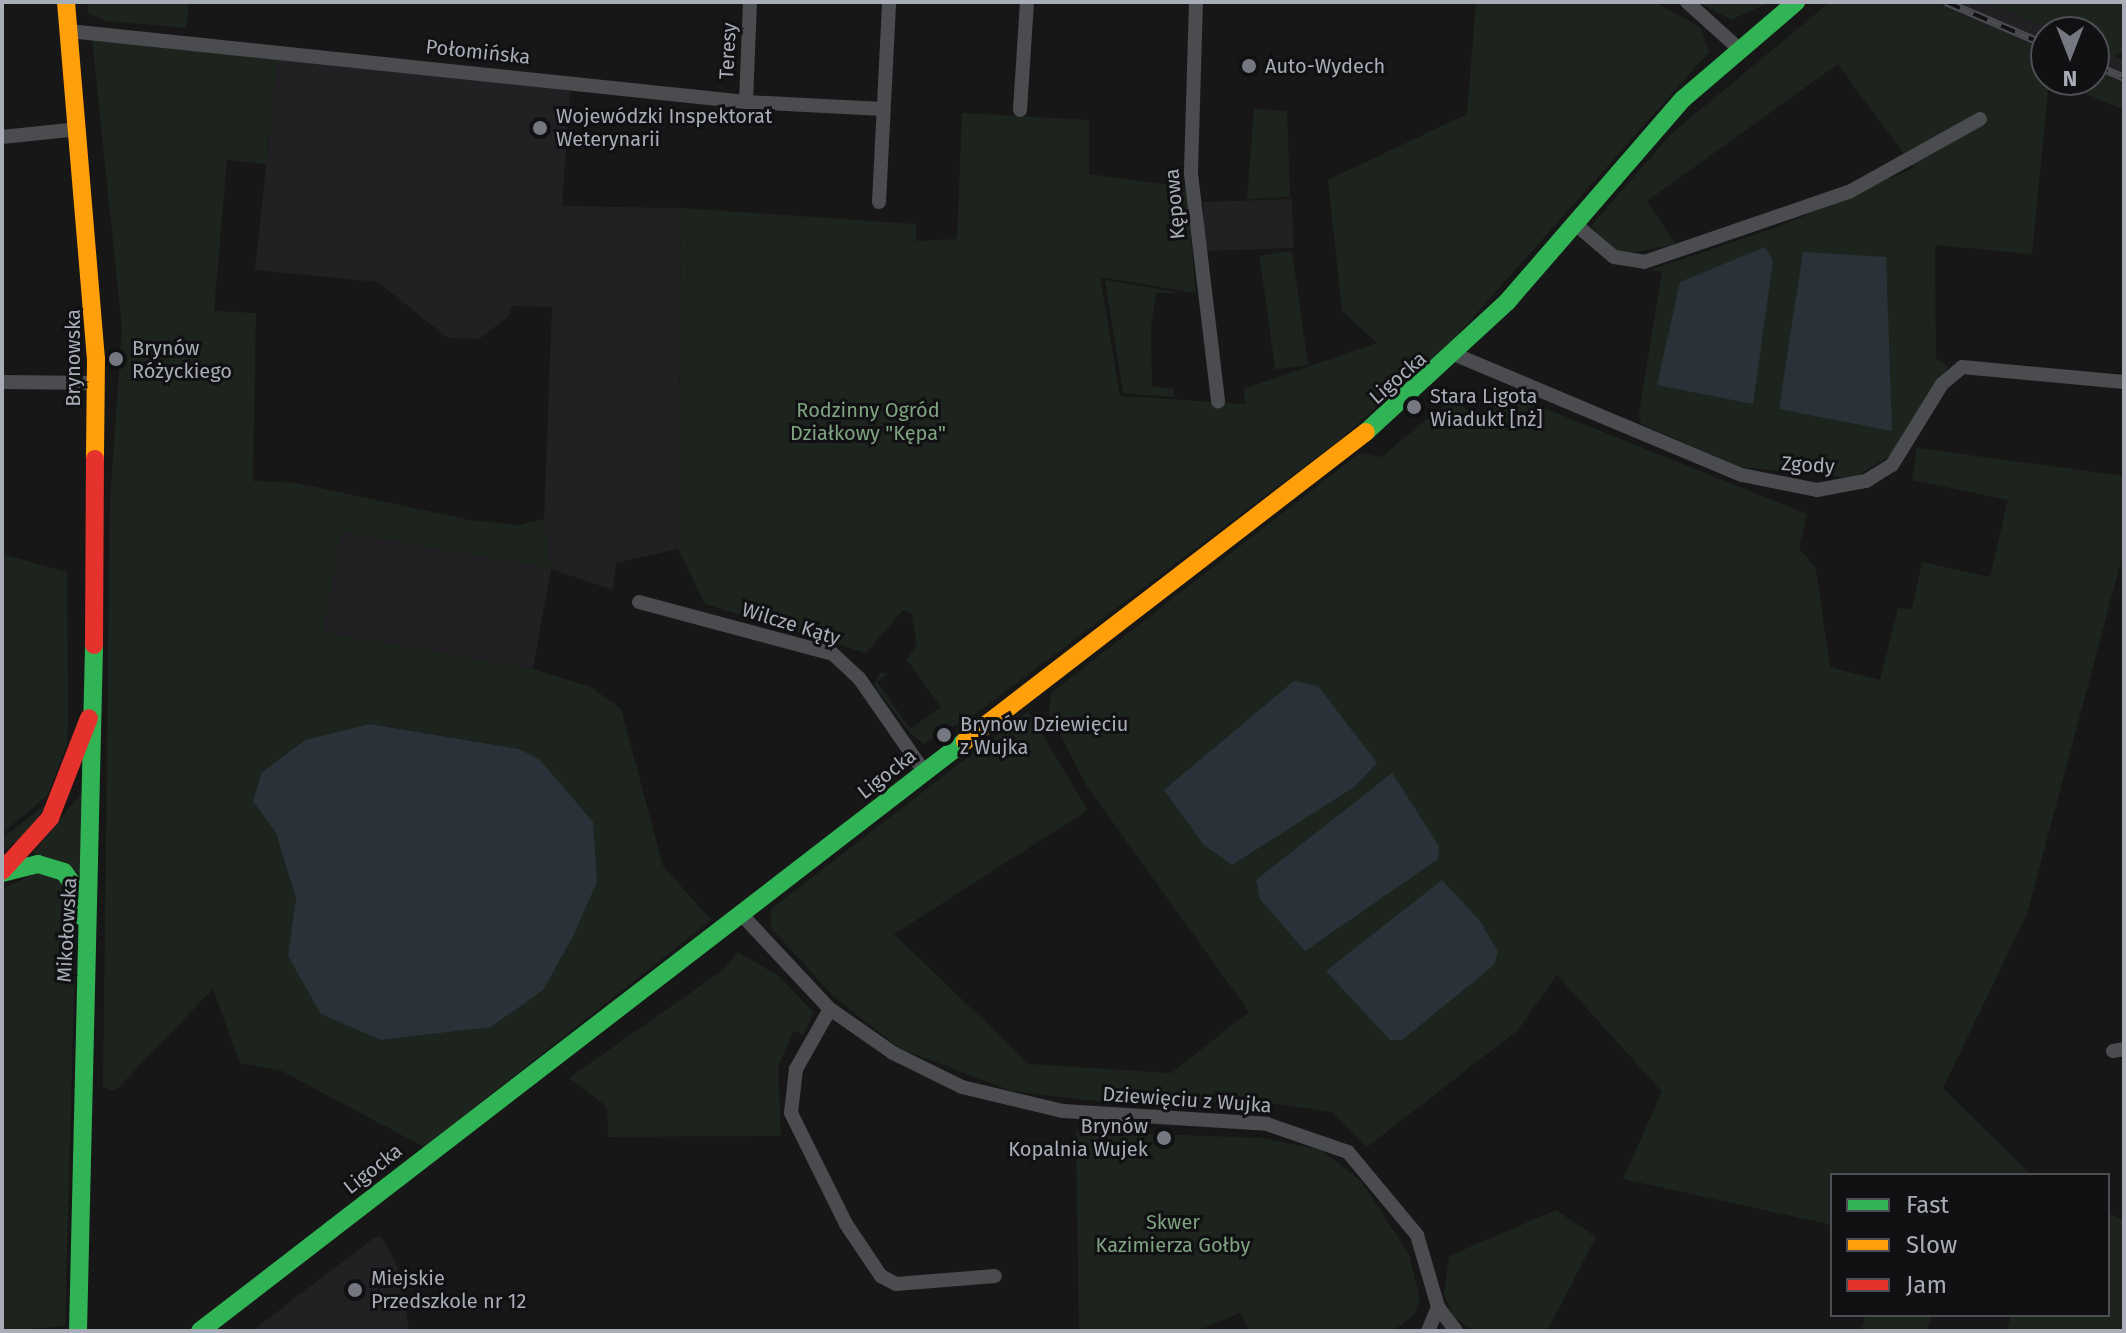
<!DOCTYPE html>
<html>
<head>
<meta charset="utf-8">
<style>
	body { margin:0 }
	#map { position:relative; width:2126px; height:1333px; overflow:hidden; background:#171717; font-family:"Fira Sans",sans-serif }
	div>[style] { position:absolute }
	.built>* { inset:0; background:#212123; transform-origin:0 0 }
	.green>* { inset:0; background:#1d241e; transform-origin:0 0 }
	.water>* { inset:0; background:#2a3239 }
	.street>* { height:14px; margin:-7px; padding:0 7px; transform-origin:7px; border-radius:7px; background:#4b4c50 }
	.fast>* { height:18px; margin:-9px; padding:0 9px; transform-origin:9px; border-radius:9px; background:#30b455 }
	.slow>* { height:18px; margin:-9px; padding:0 9px; transform-origin:9px; border-radius:9px; background:#ff9f0a }
	.jam>* { height:18px; margin:-9px; padding:0 9px; transform-origin:9px; border-radius:9px; background:#e5322d }
	.rail>* { height:8px; margin-top:-4px; transform-origin:0; background:repeating-linear-gradient(90deg,#111113 0 15px,#4b4c4f 0 30px); box-sizing:border-box; border-block:2px solid #4b4c4f }
	.dots>* { width:22px; height:22px; translate:-50% -50%; box-sizing:border-box; border:4px solid #111113; border-radius:50% }
	span { translate:-50% -50%; white-space:nowrap; text-align:center; line-height:1.15; -webkit-text-stroke:6px #111113; paint-order:stroke }
	.street-label { font-size:20px; color:#a8adb8 }
	.poi-label { font-size:20px; color:#a8adb8 }
	.left { translate:0 -50%; text-align:left }
	.right { translate:-100% -50%; text-align:right }
	.park-label { font-size:20px; color:#7fa381 }
	.frame { position:absolute; inset:0; border:4px solid #a8adb8; pointer-events:none }
	.legend { position:absolute; left:1830px; top:1173px; width:280px; height:144px; box-sizing:border-box; background:#111113; border:2px solid #4d4f55; margin:0; padding:10px 14px; list-style:none; font-size:24px; color:#a8adb8 }
	.legend li { display:flex; align-items:center; gap:16px; height:40px }
	.legend b { width:40px; border:2px solid #4d4f55 }
	.north { position:absolute; left:2030px; top:16px; width:80px; height:80px; box-sizing:border-box; background:#111113; border:2px solid #4d4f55; border-radius:50%; rotate:180deg; font-size:22px; font-weight:700; line-height:32px; text-align:center; color:#a8adb8 }
	.north::after { content:''; display:block; margin:auto; width:28px; height:36px; background:#757880; clip-path:polygon(50% 0,100% 100%,50% 72%,0 100%) }
</style>
</head>
<body>
<div id="map">
	<div class="built">
		<div style="clip-path:polygon(1930px 2px,1988px 2px,2058px 32px,2046px 32px,2046px 52px)"></div>
		<div style="clip-path:polygon(2094px 47px,2124px 60px,2124px 85px,2094px 72px)"></div>
		<div style="clip-path:polygon(278px 54px,570px 91px,562px 206px,681px 208px,678px 549px,616px 563px,613px 590px,551px 569px,533px 669px,323px 632px,341px 532px,550px 568px,544px 519px,552px 307px,511px 306px,509px 316px,479px 339px,448px 338px,378px 282px,255px 270px)"></div>
		<div style="left:1292px;top:199px;width:49px;height:89px;rotate:88deg"></div>
		<div style="clip-path:polygon(375px 1237px,382px 1237px,400px 1272px,409px 1331px,252px 1331px)"></div>
	</div>
	<div class="green">
		<div style="clip-path:polygon(87px 2px,189px 2px,186px 28px,107px 21px,88px 13px)"></div>
		<div style="clip-path:polygon(1476px 2px,1655px 2px,1701px 28px,1709px 52px,1451px 342px,1338px 441px,981px 710px,924px 744px,910px 733px,874px 685px,880px 673px,888px 674px,877px 682px,910px 729px,941px 707px,907px 660px,917px 644px,911px 613px,903px 610px,866px 653px,705px 604px,678px 549px,681px 208px,916px 224px,916px 241px,957px 239px,962px 113px,1089px 120px,1089px 174px,1186px 187px,1196px 293px,1100px 277px,1120px 396px,1245px 404px,1244px 389px,1377px 343px,1342px 311px,1328px 180px,1467px 114px)"></div>
		<div style="clip-path:polygon(1698px 2px,1770px 2px,1731px 20px)"></div>
		<div style="clip-path:polygon(1830px 2px,1930px 2px,2046px 52px,2049px 80px,2032px 254px,1935px 245px,1936px 358px,1948px 367px,1890px 456px,1853px 478px,1741px 467px,1641px 424px,1639px 413px,1662px 272px,1650px 270px,1781px 226px,1914px 168px,1838px 64px,1647px 201px,1676px 244px,1620px 255px,1591px 226px,1671px 134px)"></div>
		<div style="clip-path:polygon(1988px 2px,2124px 2px,2124px 52px,2114px 56px,2094px 47px,2094px 32px,2058px 32px)"></div>
		<div style="clip-path:polygon(evenodd,92px 39px,278px 54px,266px 164px,227px 160px,214px 311px,256px 313px,253px 481px,296px 483px,470px 520px,518px 525px,544px 519px,551px 568px,341px 532px,323px 632px,533px 669px,591px 687px,621px 709px,663px 866px,711px 920px,424px 1147px,282px 1071px,240px 1063px,213px 989px,115px 1091px,103px 1087px,110px 501px,122px 329px,92px 39px,370px 724px,519px 749px,539px 759px,597px 882px,543px 990px,491px 1027px,381px 1040px,288px 956px,296px 898px,262px 772px,305px 740px,370px 724px)"></div>
		<div style="clip-path:polygon(2094px 72px,2124px 85px,2124px 110px,2054px 80px,2094px 80px)"></div>
		<div style="clip-path:polygon(1254px 109px,1287px 111px,1290px 197px,1247px 199px)"></div>
		<div style="left:1292px;top:251px;width:115px;height:33px;rotate:82deg"></div>
		<div style="clip-path:polygon(1105px 280px,1181px 293px,1156px 293px,1151px 328px,1152px 386px,1174px 389px,1174px 397px,1123px 393px)"></div>
		<div style="clip-path:polygon(1499px 390px,1807px 514px,1799px 548px,1816px 569px,1830px 667px,1880px 680px,1898px 608px,1912px 609px,1922px 562px,1990px 577px,2008px 500px,1912px 480px,1917px 448px,2124px 476px,2124px 550px,2027px 914px,1943px 1088px,2031px 1175px,1832px 1175px,1832px 1225px,1623px 1179px,1662px 1092px,1557px 975px,1518px 1030px,1367px 1147px,1332px 1112px,1262px 1102px,1113px 1103px,1012px 1091px,901px 1049px,834px 997px,771px 928px,771px 909px,1028px 711px,1088px 810px,894px 934px,1029px 1064px,1171px 1073px,1249px 1012px,1086px 785px,1049px 713px,1051px 693px,1360px 453px,1381px 457px,1452px 399px,1483px 421px)"></div>
		<div style="clip-path:polygon(2px 554px,67px 572px,68px 716px,67px 745px,47px 796px,2px 833px)"></div>
		<div style="clip-path:polygon(83px 791px,84px 871px,77px 873px,33px 853px)"></div>
		<div style="clip-path:polygon(48px 803px,30px 829px,2px 853px,2px 838px)"></div>
		<div style="clip-path:polygon(41px 871px,71px 888px,76px 918px,65px 1326px,2px 1331px,2px 889px)"></div>
		<div style="clip-path:polygon(738px 952px,780px 977px,813px 1012px,804px 1035px,793px 1031px,778px 1067px,781px 1136px,608px 1137px,607px 1107px,569px 1078px,723px 970px)"></div>
		<div style="clip-path:polygon(1076px 1131px,1262px 1138px,1321px 1150px,1361px 1181px,1409px 1254px,1420px 1299px,1413px 1316px,1393px 1331px,1250px 1331px,1240px 1313px,1197px 1331px,1079px 1331px)"></div>
		<div style="clip-path:polygon(1556px 1210px,1596px 1237px,1547px 1331px,1474px 1331px,1454px 1317px,1444px 1294px,1449px 1256px)"></div>
		<div style="clip-path:polygon(2108px 1213px,2124px 1220px,2124px 1331px,2006px 1331px,2011px 1315px,2108px 1315px)"></div>
		<div style="clip-path:polygon(1866px 1315px,1932px 1315px,1927px 1331px,1861px 1331px)"></div>
	</div>
	<div class="water">
		<div style="clip-path:polygon(1765px 247px,1773px 261px,1753px 404px,1657px 385px,1680px 282px)"></div>
		<div style="clip-path:polygon(1803px 252px,1886px 257px,1892px 431px,1779px 409px)"></div>
		<div style="clip-path:polygon(1294px 681px,1318px 686px,1377px 763px,1354px 787px,1232px 865px,1204px 845px,1164px 790px)"></div>
		<div style="clip-path:polygon(370px 724px,519px 749px,539px 759px,593px 822px,597px 882px,572px 938px,543px 990px,491px 1027px,381px 1040px,321px 1014px,288px 956px,296px 898px,276px 833px,253px 801px,262px 772px,305px 740px)"></div>
		<div style="clip-path:polygon(1392px 773px,1439px 846px,1438px 859px,1305px 951px,1260px 899px,1256px 880px)"></div>
		<div style="clip-path:polygon(1442px 880px,1480px 921px,1498px 952px,1494px 965px,1402px 1040px,1390px 1040px,1326px 971px)"></div>
	</div>
	<div class="street">
		<div style="left:1196px;top:2px;width:172px;rotate:91.7deg"></div>
		<div style="left:1191px;top:174px;width:229px;rotate:83.2deg"></div>
		<div style="left:1687px;top:2px;width:69px;rotate:42deg"></div>
		<div style="left:69px;top:31px;width:681px;rotate:5.99deg"></div>
		<div style="left:746px;top:102px;width:137px;rotate:2.9deg"></div>
		<div style="left:746px;top:102px;width:100px;rotate:-87.7deg"></div>
		<div style="left:1020px;top:110px;width:108px;rotate:-86.3deg"></div>
		<div style="left:2px;top:137px;width:77px;rotate:-5.9deg"></div>
		<div style="left:879px;top:202px;width:200px;rotate:-87.1deg"></div>
		<div style="left:1574px;top:223px;width:52px;rotate:40.4deg"></div>
		<div style="left:1614px;top:257px;width:30px;rotate:9deg"></div>
		<div style="left:1644px;top:262px;width:217px;rotate:-18.9deg"></div>
		<div style="left:1849px;top:192px;width:150px;rotate:-29.1deg"></div>
		<div style="left:1456px;top:355px;width:310px;rotate:22.8deg"></div>
		<div style="left:1742px;top:475px;width:76px;rotate:11.3deg"></div>
		<div style="left:1817px;top:490px;width:50px;rotate:-10.4deg"></div>
		<div style="left:1866px;top:481px;width:31px;rotate:-32deg"></div>
		<div style="left:1892px;top:465px;width:95px;rotate:-58.3deg"></div>
		<div style="left:1942px;top:384px;width:26px;rotate:-40deg"></div>
		<div style="left:1962px;top:367px;width:163px;rotate:5.3deg"></div>
		<div style="left:2px;top:382px;width:94px;rotate:0.6deg"></div>
		<div style="left:639px;top:602px;width:201px;rotate:15deg"></div>
		<div style="left:833px;top:654px;width:35px;rotate:43deg"></div>
		<div style="left:859px;top:678px;width:116px;rotate:55.2deg"></div>
		<div style="left:741px;top:914px;width:130px;rotate:46.9deg"></div>
		<div style="left:830px;top:1009px;width:77px;rotate:34.9deg"></div>
		<div style="left:893px;top:1053px;width:77px;rotate:26.2deg"></div>
		<div style="left:962px;top:1087px;width:104px;rotate:13.4deg"></div>
		<div style="left:1063px;top:1111px;width:204px;rotate:3.6deg"></div>
		<div style="left:1267px;top:1124px;width:86px;rotate:19.1deg"></div>
		<div style="left:1348px;top:1152px;width:108px;rotate:50.3deg"></div>
		<div style="left:1417px;top:1235px;width:75px;rotate:73.7deg"></div>
		<div style="left:1438px;top:1307px;width:30px;rotate:53deg"></div>
		<div style="left:830px;top:1009px;width:69px;rotate:119.5deg"></div>
		<div style="left:796px;top:1069px;width:44px;rotate:96.5deg"></div>
		<div style="left:791px;top:1113px;width:124px;rotate:63.6deg"></div>
		<div style="left:846px;top:1224px;width:63px;rotate:56.1deg"></div>
		<div style="left:881px;top:1276px;width:17px;rotate:28deg"></div>
		<div style="left:896px;top:1284px;width:99px;rotate:-4.6deg"></div>
		<div style="left:2113px;top:1051px;width:11px;rotate:-10deg"></div>
		<div style="left:1428px;top:1331px;width:26px;rotate:-67deg"></div>
	</div>
	<div class="fast">
		<div style="left:1366px;top:432px;width:192px;rotate:-42.7deg"></div>
		<div style="left:1507px;top:302px;width:269px;rotate:-49.1deg"></div>
		<div style="left:1683px;top:99px;width:149px;rotate:-40.6deg"></div>
		<div style="left:2px;top:873px;width:37px;rotate:-14deg"></div>
		<div style="left:38px;top:864px;width:27px;rotate:17deg"></div>
		<div style="left:64px;top:872px;width:27px;rotate:54deg"></div>
		<div style="left:80px;top:894px;width:23px;rotate:83deg"></div>
		<div style="left:78px;top:1331px;width:686px;rotate:-88.66deg"></div>
		<div style="left:200px;top:1331px;width:966px;rotate:-37.64deg"></div>
	</div>
	<div class="slow">
		<div style="left:66px;top:2px;width:358px;rotate:85.2deg"></div>
		<div style="left:96px;top:359px;width:100px;rotate:90.6deg"></div>
		<div style="left:965px;top:741px;width:506px;rotate:-37.62deg"></div>
	</div>
	<div class="jam">
		<div style="left:94px;top:645px;width:186px;rotate:-89.7deg"></div>
		<div style="left:2px;top:871px;width:72px;rotate:-47.8deg"></div>
		<div style="left:50px;top:818px;width:107px;rotate:-68.7deg"></div>
	</div>
	<div class="rail">
		<div style="left:1946px;top:2px;width:109px;rotate:23.3deg"></div>
		<div style="left:2094px;top:65px;width:33px;rotate:23deg"></div>
	</div>
	<div class="dots">
		<div style="left:1249px;top:66px;background:#757880"></div>
		<div style="left:540px;top:128px;background:#757880"></div>
		<div style="left:116px;top:359px;background:#757880"></div>
		<div style="left:1414px;top:407px;background:#757880"></div>
		<div style="left:944px;top:735px;background:#757880"></div>
		<div style="left:1164px;top:1138px;background:#757880"></div>
		<div style="left:355px;top:1290px;background:#757880"></div>
	</div>
	<div class="street-label">
		<span style="left:728px;top:51px;rotate:-87deg">Teresy</span>
		<span style="left:478px;top:52px;rotate:6deg">Połomińska</span>
		<span style="left:1175px;top:204px;rotate:-95deg">Kępowa</span>
		<span style="left:73px;top:358px;rotate:-90deg">Brynowska</span>
		<span style="left:1398px;top:378px;rotate:-41deg">Ligocka</span>
		<span style="left:1808px;top:465px;rotate:3deg">Zgody</span>
		<span style="left:791px;top:624px;rotate:17deg">Wilcze Kąty</span>
		<span style="left:887px;top:774px;rotate:-38deg">Ligocka</span>
		<span style="left:67px;top:930px;rotate:-87deg">Mikołowska</span>
		<span style="left:1187px;top:1100px;rotate:4deg">Dziewięciu z Wujka</span>
		<span style="left:373px;top:1169px;rotate:-38deg">Ligocka</span>
	</div>
	<div class="poi-label">
		<span class="left" style="left:1265px;top:66px">Auto-Wydech</span>
		<span class="left" style="left:556px;top:128px">Wojewódzki Inspektorat<br>Weterynarii</span>
		<span class="left" style="left:132px;top:360px">Brynów<br>Różyckiego</span>
		<span class="left" style="left:1430px;top:408px">Stara Ligota<br>Wiadukt [nż]</span>
		<span class="left" style="left:960px;top:736px">Brynów Dziewięciu<br>z Wujka</span>
		<span class="right" style="left:1148px;top:1138px">Brynów<br>Kopalnia Wujek</span>
		<span class="left" style="left:371px;top:1290px">Miejskie<br>Przedszkole nr 12</span>
	</div>
	<div class="park-label">
		<span style="left:868px;top:422px">Rodzinny Ogród<br>Działkowy "Kępa"</span>
		<span style="left:1173px;top:1234px">Skwer<br>Kazimierza Gołby</span>
	</div>
	<div class="frame"></div>
	<ul class="legend">
	<li><b style="height:10px;background:#30b455"></b>Fast</li>
	<li><b style="height:10px;background:#ff9f0a"></b>Slow</li>
	<li><b style="height:10px;background:#e5322d"></b>Jam</li>
	</ul>
	<div class="north">N</div>
</div>
</body>
</html>
